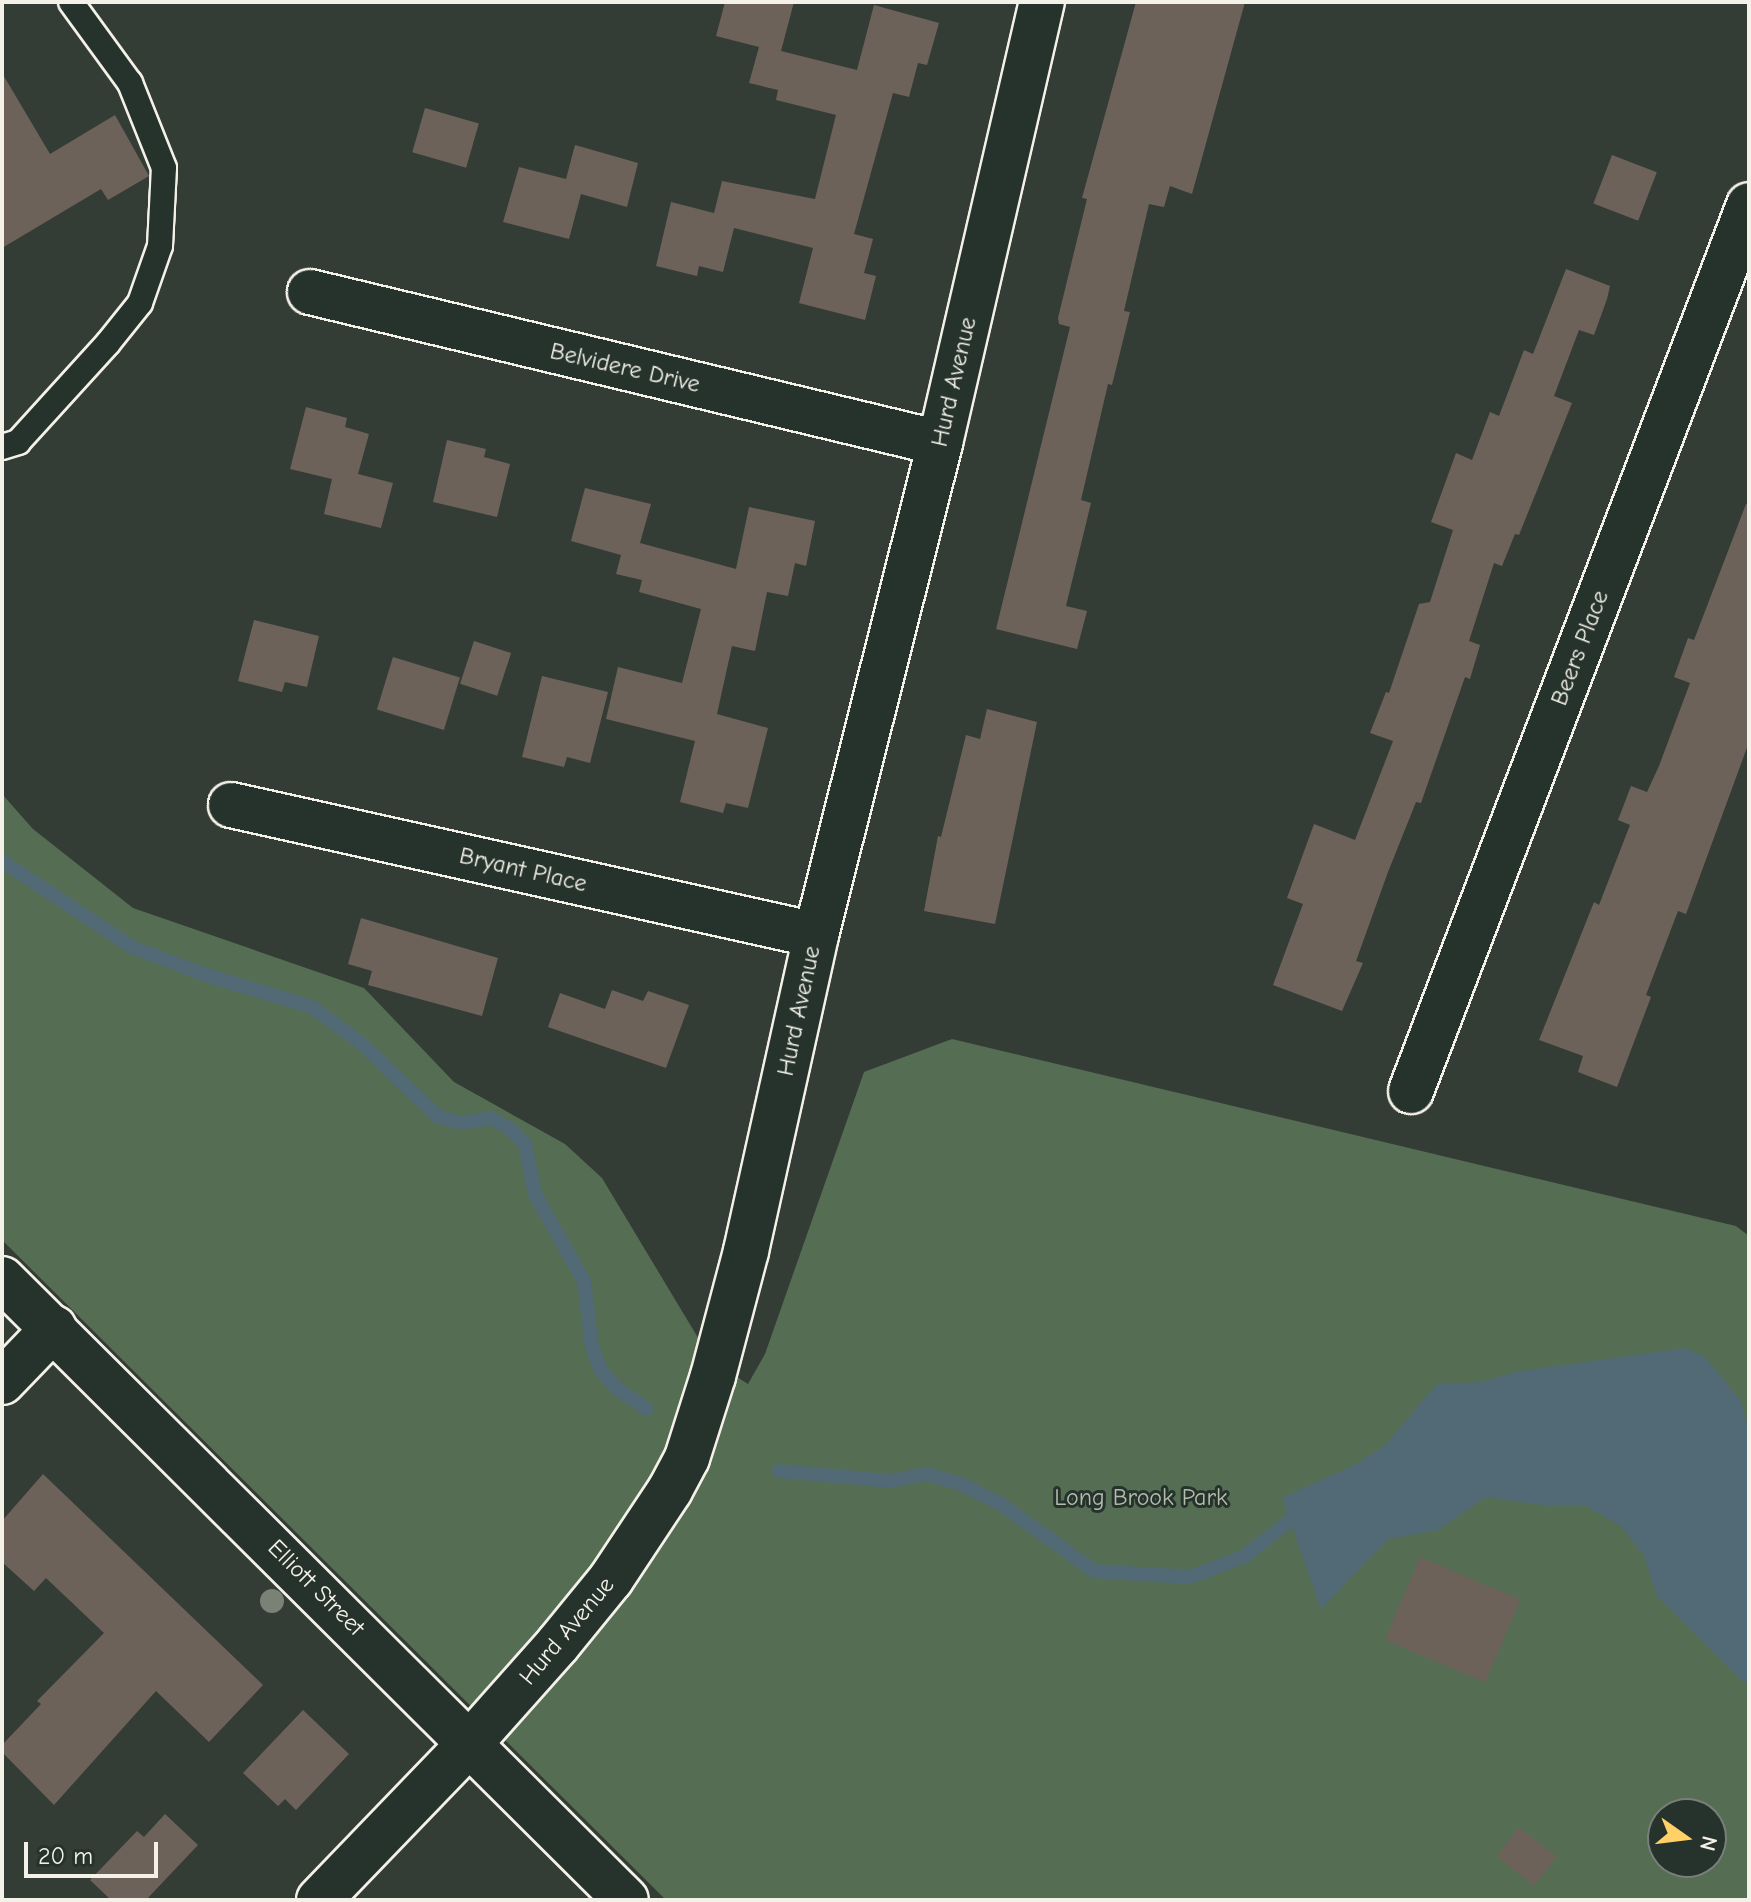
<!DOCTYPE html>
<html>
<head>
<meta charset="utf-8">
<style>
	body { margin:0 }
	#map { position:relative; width:1751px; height:1902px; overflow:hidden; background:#343c36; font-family:"Comic Neue",sans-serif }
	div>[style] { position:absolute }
	.green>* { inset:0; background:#546d53 }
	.water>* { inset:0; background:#516a75 }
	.stream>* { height:14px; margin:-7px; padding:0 7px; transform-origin:7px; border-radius:7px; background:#516a75 }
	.building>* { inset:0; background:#6d625a; transform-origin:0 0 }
	.roads { filter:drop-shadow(2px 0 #f4f1e8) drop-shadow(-2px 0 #f4f1e8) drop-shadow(0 2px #f4f1e8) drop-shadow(0 -2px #f4f1e8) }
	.lane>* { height:24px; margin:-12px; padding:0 12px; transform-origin:12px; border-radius:12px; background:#26332d }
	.street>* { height:44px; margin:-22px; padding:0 22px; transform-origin:22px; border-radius:22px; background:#26332d }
	.trees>* { width:24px; height:24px; margin:-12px; border-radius:50%; background:#7a8277 }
	span { translate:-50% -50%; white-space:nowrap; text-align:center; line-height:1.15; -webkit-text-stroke:6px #26332d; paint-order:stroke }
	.street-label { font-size:24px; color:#f4f1e8 }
	.park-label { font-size:24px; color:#b4bcac }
	.frame { position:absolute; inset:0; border:4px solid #f4f1e8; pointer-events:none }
	.north { position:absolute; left:1647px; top:1798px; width:80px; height:80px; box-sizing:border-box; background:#26332d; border:2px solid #787f78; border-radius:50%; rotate:104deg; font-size:22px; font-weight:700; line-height:32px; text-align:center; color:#f4f1e8 }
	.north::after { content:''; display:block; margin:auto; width:28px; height:36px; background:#ffd166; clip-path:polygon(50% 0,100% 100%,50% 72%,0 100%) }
	.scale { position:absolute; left:24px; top:1842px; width:134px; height:36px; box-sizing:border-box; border:4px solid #f4f1e8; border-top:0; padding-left:10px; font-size:24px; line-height:28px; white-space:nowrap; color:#f4f1e8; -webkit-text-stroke:6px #26332d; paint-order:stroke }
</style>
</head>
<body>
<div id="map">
	<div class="green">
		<div style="clip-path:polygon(evenodd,2px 794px,33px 829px,133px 908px,364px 988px,454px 1082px,565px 1144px,602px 1178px,712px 1361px,748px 1384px,765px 1354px,864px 1072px,952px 1039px,1736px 1226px,1749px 1236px,1749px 1900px,666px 1900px,2px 1240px,2px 794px,1663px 1814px,1711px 1814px,1711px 1862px,1663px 1862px,1663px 1814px)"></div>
	</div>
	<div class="water">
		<div style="clip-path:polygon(1686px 1348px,1705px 1357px,1741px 1401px,1749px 1433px,1749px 1683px,1743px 1682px,1657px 1596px,1644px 1556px,1621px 1526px,1586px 1506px,1549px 1506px,1486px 1497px,1438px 1530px,1388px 1539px,1321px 1609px,1282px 1498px,1358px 1463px,1385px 1445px,1437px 1384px,1481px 1382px,1520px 1371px)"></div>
	</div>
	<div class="stream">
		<div style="left:2px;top:861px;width:156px;rotate:33.5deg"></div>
		<div style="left:132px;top:947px;width:76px;rotate:20.8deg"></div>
		<div style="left:203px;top:974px;width:114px;rotate:16.8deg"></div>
		<div style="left:312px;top:1007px;width:61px;rotate:36.3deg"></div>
		<div style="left:361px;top:1043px;width:105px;rotate:43.8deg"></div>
		<div style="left:437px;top:1116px;width:24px;rotate:17deg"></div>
		<div style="left:460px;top:1123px;width:31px;rotate:-9deg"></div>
		<div style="left:491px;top:1118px;width:21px;rotate:29deg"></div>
		<div style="left:509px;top:1128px;width:23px;rotate:45deg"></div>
		<div style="left:525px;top:1144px;width:51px;rotate:78.7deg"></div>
		<div style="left:535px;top:1194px;width:100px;rotate:60.6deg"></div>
		<div style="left:584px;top:1281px;width:66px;rotate:83.1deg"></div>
		<div style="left:592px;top:1347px;width:25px;rotate:69deg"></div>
		<div style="left:601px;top:1370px;width:23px;rotate:50deg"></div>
		<div style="left:616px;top:1388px;width:37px;rotate:34deg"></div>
		<div style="left:779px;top:1471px;width:111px;rotate:5.1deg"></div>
		<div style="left:890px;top:1481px;width:38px;rotate:-11deg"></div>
		<div style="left:927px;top:1474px;width:35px;rotate:16deg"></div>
		<div style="left:961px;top:1484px;width:45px;rotate:26.6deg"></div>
		<div style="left:1001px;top:1504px;width:115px;rotate:35.8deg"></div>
		<div style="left:1094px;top:1571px;width:96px;rotate:3.6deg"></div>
		<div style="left:1190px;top:1577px;width:59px;rotate:-20.9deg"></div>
		<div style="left:1245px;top:1556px;width:60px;rotate:-38.2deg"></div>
		<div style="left:1292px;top:1519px;width:14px;rotate:-17deg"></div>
	</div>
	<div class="building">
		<div style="clip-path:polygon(725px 2px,794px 2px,781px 51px,857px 70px,874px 5px,939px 23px,927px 65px,918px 63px,909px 97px,893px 93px,854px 234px,873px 239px,864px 273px,876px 276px,865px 320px,799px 303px,813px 248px,734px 228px,723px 272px,699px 266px,697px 276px,656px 266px,671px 202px,714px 213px,722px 181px,815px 199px,836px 115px,776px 100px,778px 90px,749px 83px,759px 47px,716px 36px)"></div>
		<div style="clip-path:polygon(1136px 2px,1245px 2px,1192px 194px,1170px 186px,1164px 207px,1149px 204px,1124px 311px,1130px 312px,1112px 385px,1108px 384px,1081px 500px,1091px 503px,1066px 606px,1087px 611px,1077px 649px,996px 629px,1070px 327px,1059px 324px,1058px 318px,1087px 199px,1082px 198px)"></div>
		<div style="clip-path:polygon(2px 73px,50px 154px,115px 115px,149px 176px,108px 200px,101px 189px,2px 248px)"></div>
		<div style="left:425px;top:108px;width:56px;height:46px;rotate:16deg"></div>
		<div style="clip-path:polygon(575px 145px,638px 163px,627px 207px,581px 194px,569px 239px,503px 222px,519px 167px,566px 179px)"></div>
		<div style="left:1612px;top:155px;width:48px;height:52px;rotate:21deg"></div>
		<div style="clip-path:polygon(1566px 269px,1610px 286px,1607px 299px,1594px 335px,1579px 330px,1554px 396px,1572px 403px,1519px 535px,1515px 534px,1502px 566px,1494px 563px,1469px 641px,1480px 645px,1470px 679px,1465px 677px,1421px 803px,1416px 802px,1388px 872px,1356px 961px,1363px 963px,1342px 1011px,1273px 985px,1303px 904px,1287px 898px,1314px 824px,1355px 840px,1393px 741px,1370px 733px,1386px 692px,1389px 693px,1419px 604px,1430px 602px,1453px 530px,1431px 522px,1456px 453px,1472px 460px,1490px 412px,1499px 416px,1524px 350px,1533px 354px)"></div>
		<div style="clip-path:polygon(306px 407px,347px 418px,345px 427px,369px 434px,358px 474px,393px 483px,381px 528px,324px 514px,332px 479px,290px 469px)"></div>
		<div style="clip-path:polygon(447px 440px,486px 449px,484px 457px,510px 464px,497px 517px,433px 502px)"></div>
		<div style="clip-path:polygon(585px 488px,651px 504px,640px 543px,736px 569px,749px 507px,815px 521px,806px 566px,795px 563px,788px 596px,767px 592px,755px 651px,732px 646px,717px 714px,768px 728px,748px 808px,726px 803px,723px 813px,680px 802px,695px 741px,606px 719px,618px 667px,682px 683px,701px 609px,639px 592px,642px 580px,616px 574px,621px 555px,571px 541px)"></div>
		<div style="clip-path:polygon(1746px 504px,1749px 505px,1749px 742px,1686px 914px,1678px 911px,1646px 995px,1651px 997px,1617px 1087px,1578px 1072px,1583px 1056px,1539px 1040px,1594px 902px,1599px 905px,1630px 825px,1618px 820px,1631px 786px,1647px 792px,1659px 766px,1690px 683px,1674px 677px,1688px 638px,1694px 640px)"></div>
		<div style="clip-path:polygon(254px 620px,319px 636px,307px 687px,285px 682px,282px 692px,238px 681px)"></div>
		<div style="left:474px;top:641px;width:39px;height:45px;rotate:18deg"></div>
		<div style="left:393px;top:657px;width:70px;height:55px;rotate:17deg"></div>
		<div style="clip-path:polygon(542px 676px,608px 692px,590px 763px,567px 757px,564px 767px,522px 757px)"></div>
		<div style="clip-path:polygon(987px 709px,1037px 722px,995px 924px,924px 911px,938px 836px,941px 837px,966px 735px,980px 739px)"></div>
		<div style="clip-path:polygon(361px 918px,498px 958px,482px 1016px,368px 985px,372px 971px,348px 964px)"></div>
		<div style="clip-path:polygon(612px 990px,643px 1001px,648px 991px,689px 1005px,666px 1068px,548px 1027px,560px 993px,605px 1009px)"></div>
		<div style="clip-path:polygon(43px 1474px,263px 1685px,209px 1742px,156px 1691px,54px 1805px,2px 1752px,2px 1745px,41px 1704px,37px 1701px,104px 1633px,46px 1578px,34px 1591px,2px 1562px,2px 1521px)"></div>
		<div style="left:1420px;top:1557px;width:109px;height:90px;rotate:23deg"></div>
		<div style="clip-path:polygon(303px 1710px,349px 1754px,296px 1810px,285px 1799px,278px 1806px,243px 1773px)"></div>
		<div style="clip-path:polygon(165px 1814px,198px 1845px,146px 1900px,111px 1900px,90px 1880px,137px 1831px,144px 1837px)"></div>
		<div style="left:1519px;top:1827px;width:48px;height:37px;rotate:38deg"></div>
	</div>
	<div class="roads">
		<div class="lane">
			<div style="left:2px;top:447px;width:17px;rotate:-17deg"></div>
			<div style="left:18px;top:442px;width:134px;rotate:-47.7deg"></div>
			<div style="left:108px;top:343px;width:51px;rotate:-51.3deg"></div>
			<div style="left:140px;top:303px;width:60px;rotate:-70.7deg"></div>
			<div style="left:160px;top:246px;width:78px;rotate:-87.1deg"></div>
			<div style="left:164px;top:168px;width:92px;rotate:-111.8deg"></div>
			<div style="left:130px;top:83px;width:100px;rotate:-126.1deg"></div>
		</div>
		<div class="street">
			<div style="left:310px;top:292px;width:648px;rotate:13.48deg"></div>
			<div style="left:231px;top:805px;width:599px;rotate:12.53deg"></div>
			<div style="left:1411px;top:1091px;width:948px;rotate:-69.12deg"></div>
			<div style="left:2px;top:1279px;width:880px;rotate:44.86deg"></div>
			<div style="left:2px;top:1382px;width:75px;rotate:-46.1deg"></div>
			<div style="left:319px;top:1900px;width:219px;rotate:-46.1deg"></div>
			<div style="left:471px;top:1742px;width:131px;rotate:-48.4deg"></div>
			<div style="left:558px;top:1644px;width:84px;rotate:-50.8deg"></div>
			<div style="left:611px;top:1579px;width:107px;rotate:-56.5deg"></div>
			<div style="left:670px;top:1490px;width:36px;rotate:-62deg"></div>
			<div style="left:687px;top:1458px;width:86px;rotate:-72.4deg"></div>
			<div style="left:713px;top:1376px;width:129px;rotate:-75.2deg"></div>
			<div style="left:746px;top:1251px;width:324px;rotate:-77.5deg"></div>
			<div style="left:816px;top:935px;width:507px;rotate:-75.85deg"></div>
			<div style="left:940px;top:443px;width:453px;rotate:-77deg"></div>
		</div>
	</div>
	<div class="trees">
		<div style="left:272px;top:1601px"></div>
	</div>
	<div class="street-label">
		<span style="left:625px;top:368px;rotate:13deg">Belvidere Drive</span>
		<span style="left:954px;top:382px;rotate:-77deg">Hurd Avenue</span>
		<span style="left:1580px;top:648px;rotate:-69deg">Beers Place</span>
		<span style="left:523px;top:870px;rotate:13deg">Bryant Place</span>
		<span style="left:799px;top:1011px;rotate:-78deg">Hurd Avenue</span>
		<span style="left:316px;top:1588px;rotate:45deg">Elliott Street</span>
		<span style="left:567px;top:1631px;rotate:-50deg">Hurd Avenue</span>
	</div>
	<div class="park-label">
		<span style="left:1141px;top:1498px">Long Brook Park</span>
	</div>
	<div class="frame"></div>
	<div class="north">N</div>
	<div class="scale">20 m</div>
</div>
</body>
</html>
